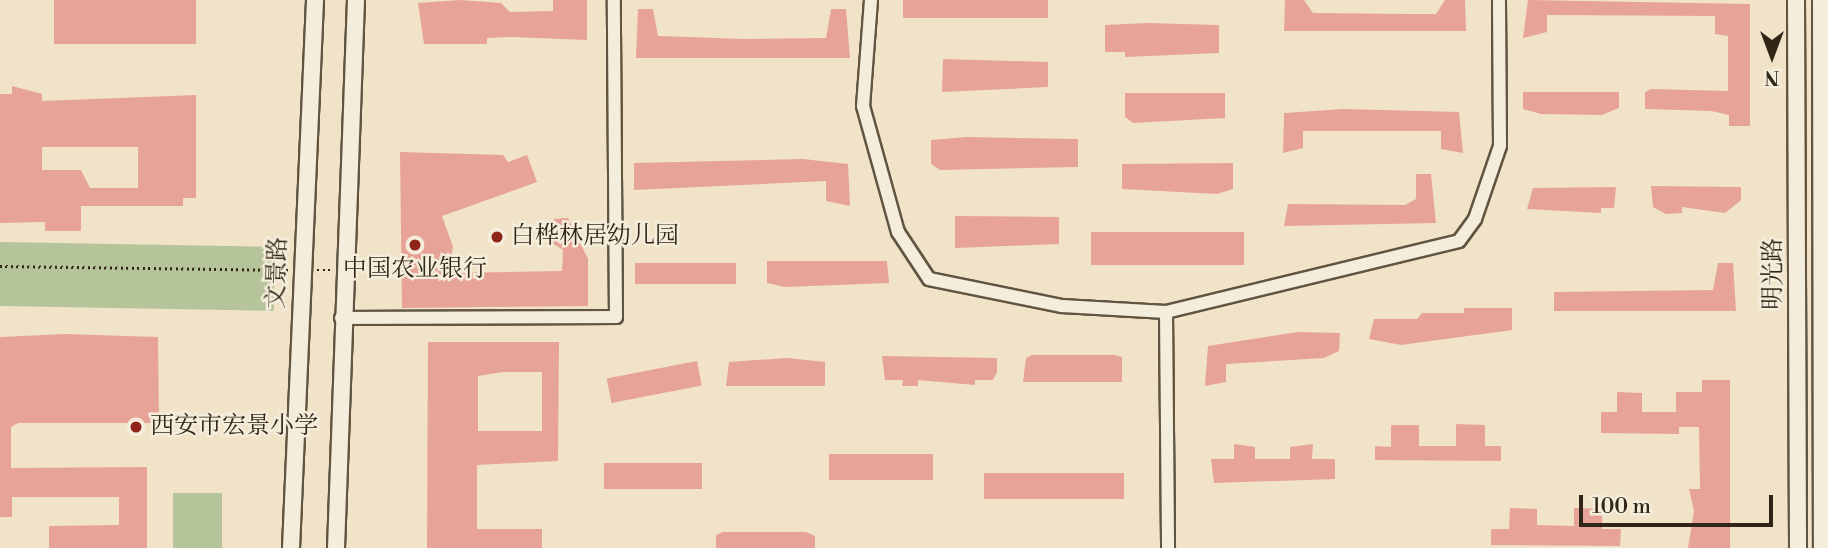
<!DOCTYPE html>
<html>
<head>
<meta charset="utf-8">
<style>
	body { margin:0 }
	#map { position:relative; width:1828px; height:548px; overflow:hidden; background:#f0e3c8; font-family:"Libre Bodoni","Noto Serif SC",serif }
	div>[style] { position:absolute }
	.green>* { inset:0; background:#b6c499; transform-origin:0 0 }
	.building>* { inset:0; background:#e8a398; transform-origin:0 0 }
	.path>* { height:2.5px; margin-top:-1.25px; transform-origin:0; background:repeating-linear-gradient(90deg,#312616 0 2px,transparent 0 5.5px) }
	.roads { filter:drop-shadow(2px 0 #615542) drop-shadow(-2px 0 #615542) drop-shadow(0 2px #615542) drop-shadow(0 -2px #615542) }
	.street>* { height:12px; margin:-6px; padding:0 6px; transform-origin:6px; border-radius:6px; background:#f5eddb }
	.secondary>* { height:16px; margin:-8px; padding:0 8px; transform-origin:8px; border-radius:8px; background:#f5eddb }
	.dots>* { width:19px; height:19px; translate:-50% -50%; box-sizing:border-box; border:4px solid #f5eddb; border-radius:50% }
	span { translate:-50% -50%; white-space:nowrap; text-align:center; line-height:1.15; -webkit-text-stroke:5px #f5eddb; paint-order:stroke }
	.poi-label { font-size:24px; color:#312616 }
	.left { translate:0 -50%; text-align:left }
	.street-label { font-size:24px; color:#312616 }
	.north { position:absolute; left:1737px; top:21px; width:70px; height:70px; -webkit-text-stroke:5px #f5eddb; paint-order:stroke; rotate:180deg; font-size:19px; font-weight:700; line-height:28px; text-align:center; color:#312616 }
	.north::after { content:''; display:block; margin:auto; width:24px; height:32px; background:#312616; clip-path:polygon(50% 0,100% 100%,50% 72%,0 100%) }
	.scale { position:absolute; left:1579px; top:495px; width:194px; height:32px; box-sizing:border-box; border:4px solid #312616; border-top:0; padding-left:9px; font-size:21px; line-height:24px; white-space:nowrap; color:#312616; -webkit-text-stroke:5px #f5eddb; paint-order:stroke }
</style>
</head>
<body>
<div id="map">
	<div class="green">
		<div style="left:0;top:242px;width:275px;height:64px;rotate:1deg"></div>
		<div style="left:173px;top:493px;width:49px;height:55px"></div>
	</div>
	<div class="building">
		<div style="left:54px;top:0;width:142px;height:44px"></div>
		<div style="clip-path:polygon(460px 0,501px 3px,510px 12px,553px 11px,553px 0,587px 0,587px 40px,512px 37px,487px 38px,487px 44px,424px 44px,418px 3px)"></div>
		<div style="left:903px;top:0;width:145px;height:18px"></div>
		<div style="clip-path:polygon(1285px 0,1304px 0,1313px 13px,1408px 14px,1436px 14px,1445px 0,1465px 0,1466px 31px,1284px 31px)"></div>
		<div style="clip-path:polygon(1528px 0,1750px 4px,1750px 126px,1729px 126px,1729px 115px,1711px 111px,1645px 109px,1645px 92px,1651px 89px,1728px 91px,1728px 36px,1715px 34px,1715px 16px,1547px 15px,1547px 32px,1523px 38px)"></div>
		<div style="clip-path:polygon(638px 9px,653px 9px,658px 36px,745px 39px,826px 38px,831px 9px,846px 9px,850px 58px,636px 58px)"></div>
		<div style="clip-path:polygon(1147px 23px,1219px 25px,1219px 53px,1125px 57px,1125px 52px,1105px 52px,1105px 25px)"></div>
		<div style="clip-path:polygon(943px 59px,1048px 62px,1048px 87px,942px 92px)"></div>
		<div style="clip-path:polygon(evenodd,12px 86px,42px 94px,42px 101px,196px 95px,196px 198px,183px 198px,183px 206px,81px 206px,81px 231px,45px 231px,45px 222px,0 223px,0 94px,12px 94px,12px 86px,42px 147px,138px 147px,138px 188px,90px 188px,81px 170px,42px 170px,42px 147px)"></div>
		<div style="clip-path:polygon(1523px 92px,1619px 92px,1619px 108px,1602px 115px,1541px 114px,1523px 109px)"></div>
		<div style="clip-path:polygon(1125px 93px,1225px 93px,1225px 118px,1133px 123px,1125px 117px)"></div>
		<div style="clip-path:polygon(1343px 109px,1459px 112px,1463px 153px,1441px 149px,1441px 131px,1303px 131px,1303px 148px,1283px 153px,1284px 113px)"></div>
		<div style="clip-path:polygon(966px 137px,1078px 139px,1078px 167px,940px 170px,931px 164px,931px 140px)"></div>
		<div style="clip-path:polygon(400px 152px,503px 155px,508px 162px,527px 155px,537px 182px,442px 216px,453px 247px,448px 273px,562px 271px,563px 250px,549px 241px,547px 231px,554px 219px,568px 218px,588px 259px,588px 306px,402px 308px)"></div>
		<div style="clip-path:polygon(803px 159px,848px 164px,850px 206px,826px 201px,826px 181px,634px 190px,634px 163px)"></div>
		<div style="clip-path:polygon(1233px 163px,1233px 189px,1217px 194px,1122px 189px,1122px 164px)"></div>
		<div style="clip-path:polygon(1416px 174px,1431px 174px,1436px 223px,1284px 226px,1288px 204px,1405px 205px,1416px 199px)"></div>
		<div style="clip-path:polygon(1651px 186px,1741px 187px,1741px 200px,1725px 213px,1682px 207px,1682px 213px,1666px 214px,1653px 207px)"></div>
		<div style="clip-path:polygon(1616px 187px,1614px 208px,1601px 208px,1601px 213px,1527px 209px,1533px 188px)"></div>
		<div style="clip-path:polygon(955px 216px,1059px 217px,1059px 244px,955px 248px)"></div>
		<div style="left:1244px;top:232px;width:33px;height:153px;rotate:90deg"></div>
		<div style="clip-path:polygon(767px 261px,887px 261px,889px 283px,785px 287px,767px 283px)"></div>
		<div style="left:635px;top:263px;width:101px;height:21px"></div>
		<div style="clip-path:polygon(1718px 263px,1733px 263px,1736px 311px,1554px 311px,1554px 292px,1713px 290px)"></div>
		<div style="clip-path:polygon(1464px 308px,1512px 308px,1512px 330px,1401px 345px,1369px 339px,1374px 319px,1417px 319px,1422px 313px,1464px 313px)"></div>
		<div style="clip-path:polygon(1298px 332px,1340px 333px,1339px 351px,1324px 358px,1226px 364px,1226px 382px,1205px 386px,1208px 346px)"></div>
		<div style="clip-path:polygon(65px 334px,158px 337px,159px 423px,18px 423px,11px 427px,11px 468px,147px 467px,147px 548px,49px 548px,49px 526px,119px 525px,119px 497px,12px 497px,12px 517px,0 517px,0 337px)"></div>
		<div style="clip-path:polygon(evenodd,428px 342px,559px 342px,558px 461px,477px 465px,477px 529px,542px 529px,542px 548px,427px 548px,428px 342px,503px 372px,542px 372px,542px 431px,478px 431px,478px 376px,503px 372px)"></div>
		<div style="clip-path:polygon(1032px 355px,1114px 355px,1122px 357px,1122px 382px,1023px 382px,1026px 358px)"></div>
		<div style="clip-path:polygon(882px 356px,997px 358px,997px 372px,993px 380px,975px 380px,975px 385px,918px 380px,918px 386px,902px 386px,903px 380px,885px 380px)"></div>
		<div style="clip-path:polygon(787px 358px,825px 362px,825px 386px,726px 386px,729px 362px)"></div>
		<div style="left:697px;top:361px;width:25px;height:92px;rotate:79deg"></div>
		<div style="clip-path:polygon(1702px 380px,1730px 380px,1730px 548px,1688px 548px,1694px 511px,1689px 489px,1700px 489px,1699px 427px,1679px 427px,1679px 434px,1601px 433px,1601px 412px,1617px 412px,1617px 392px,1642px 393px,1642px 412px,1676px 412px,1676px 392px,1702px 392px)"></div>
		<div style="clip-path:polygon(1456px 424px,1485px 425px,1485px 446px,1501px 446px,1501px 461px,1375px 460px,1375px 446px,1391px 447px,1391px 425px,1419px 425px,1419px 446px,1456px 446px)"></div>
		<div style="clip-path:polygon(1234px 444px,1255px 447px,1255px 459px,1290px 459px,1290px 447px,1313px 444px,1312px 459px,1335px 459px,1335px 479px,1214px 483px,1211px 459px,1234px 459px)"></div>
		<div style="left:829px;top:454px;width:104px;height:26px"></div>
		<div style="left:604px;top:463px;width:98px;height:26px"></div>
		<div style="left:984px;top:473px;width:140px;height:26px"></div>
		<div style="clip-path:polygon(1510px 508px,1537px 509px,1537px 525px,1574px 526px,1574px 508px,1602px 509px,1602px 529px,1621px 529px,1620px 546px,1491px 545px,1491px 529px,1509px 529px)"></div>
		<div style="clip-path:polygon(723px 532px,806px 532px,815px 536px,815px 548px,716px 548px,716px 535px)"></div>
	</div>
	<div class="path">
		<div style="left:0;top:266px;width:289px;rotate:0.8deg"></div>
		<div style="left:317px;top:270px;width:14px"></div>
	</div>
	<div class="roads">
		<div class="street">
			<div style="left:871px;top:0;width:106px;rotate:94.3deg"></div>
			<div style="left:863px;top:106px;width:131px;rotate:74.5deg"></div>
			<div style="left:898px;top:232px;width:56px;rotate:56.6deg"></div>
			<div style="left:929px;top:279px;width:136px;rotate:11.5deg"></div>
			<div style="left:1062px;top:306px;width:104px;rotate:3.3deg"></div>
			<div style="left:1166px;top:312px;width:301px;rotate:-13.6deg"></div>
			<div style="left:1459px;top:241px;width:27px;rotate:-54deg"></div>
			<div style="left:1475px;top:219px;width:77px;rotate:-71.1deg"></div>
			<div style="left:1500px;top:146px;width:146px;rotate:-90.4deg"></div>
			<div style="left:1166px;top:312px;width:236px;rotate:89.5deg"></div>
			<div style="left:341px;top:318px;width:275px;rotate:-0.2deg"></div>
			<div style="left:616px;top:317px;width:317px;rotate:-90.4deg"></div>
		</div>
		<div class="secondary">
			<div style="left:1796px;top:0;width:548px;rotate:89.79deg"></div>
			<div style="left:1821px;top:0;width:548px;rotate:89.9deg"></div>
			<div style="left:291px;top:548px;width:549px;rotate:-87.49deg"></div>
			<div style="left:336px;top:548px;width:548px;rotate:-87.91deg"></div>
		</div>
	</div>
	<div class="dots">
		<div style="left:497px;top:237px;background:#8f2418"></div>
		<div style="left:415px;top:245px;background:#8f2418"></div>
		<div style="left:136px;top:427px;background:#8f2418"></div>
	</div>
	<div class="poi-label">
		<span class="left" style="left:511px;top:237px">白桦林居幼儿园</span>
		<span style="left:415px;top:270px">中国农业银行</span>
		<span class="left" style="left:150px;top:427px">西安市宏景小学</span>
	</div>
	<div class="street-label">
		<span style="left:278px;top:273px;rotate:-88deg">文景路</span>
		<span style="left:1774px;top:274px;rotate:-90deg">明光路</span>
	</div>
	<div class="north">N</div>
	<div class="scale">100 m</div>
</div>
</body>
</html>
